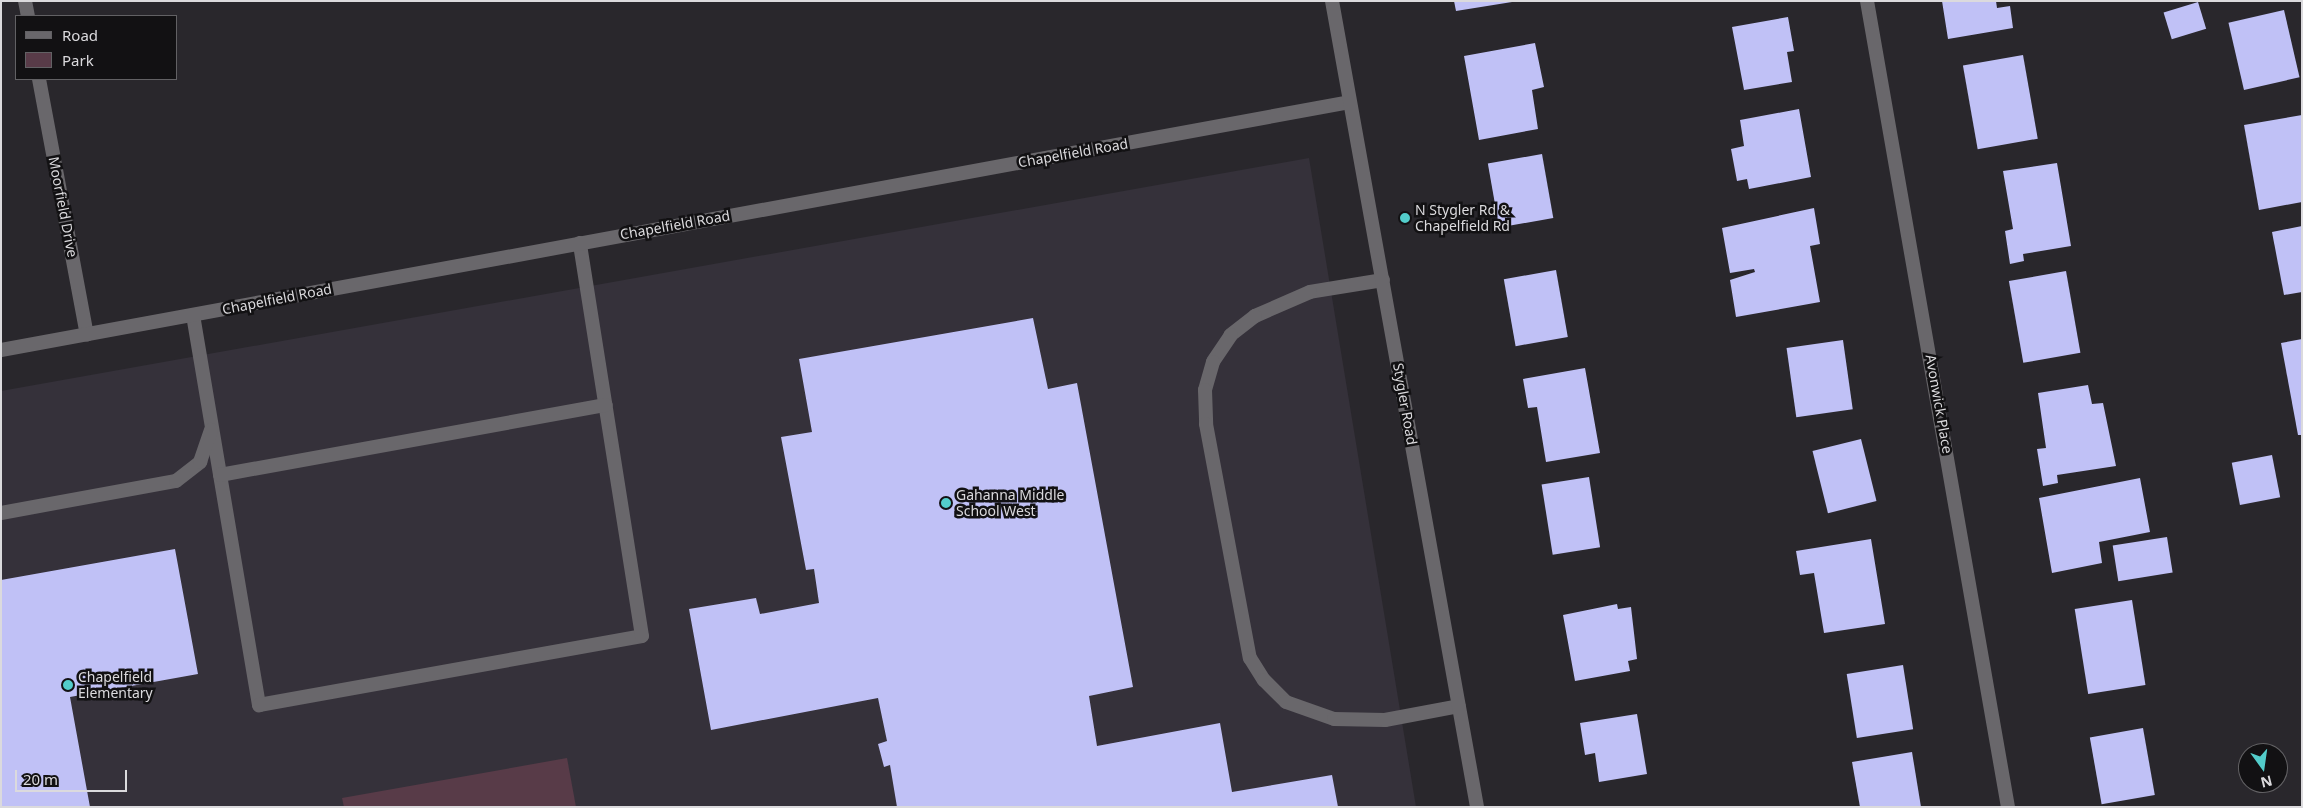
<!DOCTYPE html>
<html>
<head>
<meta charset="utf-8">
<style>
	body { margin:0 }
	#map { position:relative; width:2303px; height:808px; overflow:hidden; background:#29272c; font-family:"Noto Sans",sans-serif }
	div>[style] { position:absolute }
	.built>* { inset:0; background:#35313a }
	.green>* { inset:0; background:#583b48 }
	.building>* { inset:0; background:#c0c1f6; transform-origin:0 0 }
	.service>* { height:14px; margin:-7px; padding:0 7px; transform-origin:7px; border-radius:7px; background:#69676b }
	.minor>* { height:14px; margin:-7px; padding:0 7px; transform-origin:7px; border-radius:7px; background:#69676b }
	.secondary>* { height:14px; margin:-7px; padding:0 7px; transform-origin:7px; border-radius:7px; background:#69676b }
	.dots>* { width:14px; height:14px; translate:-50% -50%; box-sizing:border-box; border:2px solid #121113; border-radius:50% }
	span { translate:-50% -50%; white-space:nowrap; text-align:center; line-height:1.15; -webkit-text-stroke:5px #121113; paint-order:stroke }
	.street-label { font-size:14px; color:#dbdadd }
	.poi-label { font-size:14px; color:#dbdadd }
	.left { translate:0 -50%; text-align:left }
	.frame { position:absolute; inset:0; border:2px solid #dbdadd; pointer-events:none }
	.legend { position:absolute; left:15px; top:15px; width:162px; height:65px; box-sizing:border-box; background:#121113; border:1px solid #626164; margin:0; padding:6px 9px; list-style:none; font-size:15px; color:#dbdadd }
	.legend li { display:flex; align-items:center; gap:10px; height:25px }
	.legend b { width:25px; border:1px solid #626164 }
	.north { position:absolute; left:2238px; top:743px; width:50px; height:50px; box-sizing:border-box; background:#121113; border:1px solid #626164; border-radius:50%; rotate:166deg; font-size:14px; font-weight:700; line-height:20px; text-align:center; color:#dbdadd }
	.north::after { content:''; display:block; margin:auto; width:18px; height:22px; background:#53cdcb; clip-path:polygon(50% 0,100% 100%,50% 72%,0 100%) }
	.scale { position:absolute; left:15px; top:770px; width:112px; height:22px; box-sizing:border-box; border:2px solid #dbdadd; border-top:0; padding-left:6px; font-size:15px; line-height:18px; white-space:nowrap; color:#dbdadd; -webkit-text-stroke:4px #121113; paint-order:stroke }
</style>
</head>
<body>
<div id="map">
	<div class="built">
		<div style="clip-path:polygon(1309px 158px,1416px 807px,1px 807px,1px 391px)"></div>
	</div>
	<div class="green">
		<div style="clip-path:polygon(567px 758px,576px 807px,344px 807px,342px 798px)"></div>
	</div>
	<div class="building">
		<div style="clip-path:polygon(1454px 1px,1512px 1px,1512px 2px,1456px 11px)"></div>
		<div style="clip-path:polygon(1942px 1px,1996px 1px,1997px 8px,2010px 6px,2013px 28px,1948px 39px)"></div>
		<div style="left:2198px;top:2px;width:28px;height:36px;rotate:73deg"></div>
		<div style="left:2284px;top:10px;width:69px;height:57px;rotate:77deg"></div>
		<div style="clip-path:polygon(1788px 17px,1794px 51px,1787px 52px,1792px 82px,1744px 90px,1732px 27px)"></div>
		<div style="clip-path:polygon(1535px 43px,1544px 87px,1532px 90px,1538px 129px,1479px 140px,1464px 56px)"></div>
		<div style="left:2023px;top:55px;width:85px;height:61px;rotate:80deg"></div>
		<div style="clip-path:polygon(1799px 109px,1811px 177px,1749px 189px,1747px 179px,1737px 181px,1731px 149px,1744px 146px,1740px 120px)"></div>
		<div style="clip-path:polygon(2302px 115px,2302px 202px,2259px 210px,2244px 125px)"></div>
		<div style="left:1542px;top:154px;width:65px;height:55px;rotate:80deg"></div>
		<div style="clip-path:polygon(2057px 163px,2071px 246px,2023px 254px,2024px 261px,2010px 264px,2005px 231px,2013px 229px,2003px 171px)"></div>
		<div style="clip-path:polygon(1814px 208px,1820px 244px,1810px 246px,1820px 302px,1736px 317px,1730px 280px,1755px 272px,1754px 269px,1730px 273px,1722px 228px)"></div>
		<div style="clip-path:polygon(2302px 226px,2302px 292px,2284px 295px,2272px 232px)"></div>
		<div style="left:1556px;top:270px;width:68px;height:53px;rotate:80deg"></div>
		<div style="left:2066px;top:271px;width:83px;height:58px;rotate:80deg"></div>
		<div style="clip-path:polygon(1033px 318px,1048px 389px,1077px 383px,1133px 687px,1089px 696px,1097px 746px,1220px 723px,1232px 792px,1332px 775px,1338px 807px,897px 807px,890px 765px,884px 767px,878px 744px,887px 741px,878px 698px,711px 730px,689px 609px,756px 598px,760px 614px,819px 603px,814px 569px,806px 570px,781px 437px,812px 432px,799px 359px)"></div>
		<div style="clip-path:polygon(2302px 339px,2302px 435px,2298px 435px,2281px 343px)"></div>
		<div style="left:1843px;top:340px;width:70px;height:57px;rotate:82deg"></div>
		<div style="clip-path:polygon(1585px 368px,1600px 453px,1546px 462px,1537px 407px,1528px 408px,1523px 379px)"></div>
		<div style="clip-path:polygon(2088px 385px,2092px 404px,2103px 403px,2116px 466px,2057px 475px,2058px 483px,2043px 486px,2037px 449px,2046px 448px,2038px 393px)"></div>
		<div style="left:1861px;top:439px;width:64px;height:50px;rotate:76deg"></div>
		<div style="left:2272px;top:455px;width:43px;height:41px;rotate:79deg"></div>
		<div style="left:1589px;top:477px;width:71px;height:48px;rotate:81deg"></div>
		<div style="clip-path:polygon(2140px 478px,2150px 532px,2099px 542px,2102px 563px,2052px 573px,2039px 498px)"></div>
		<div style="left:2167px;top:537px;width:36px;height:55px;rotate:81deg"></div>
		<div style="clip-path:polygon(1871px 539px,1885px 624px,1824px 633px,1814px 573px,1800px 575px,1796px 551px)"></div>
		<div style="clip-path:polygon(175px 549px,198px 674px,70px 697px,90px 807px,1px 807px,1px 580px)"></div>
		<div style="left:2132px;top:600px;width:86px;height:58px;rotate:81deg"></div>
		<div style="clip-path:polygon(1617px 604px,1618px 609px,1631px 607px,1637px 659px,1628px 661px,1630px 671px,1575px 681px,1563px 615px)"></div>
		<div style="left:1903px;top:665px;width:65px;height:57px;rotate:81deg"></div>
		<div style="clip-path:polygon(1637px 714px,1647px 774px,1599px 782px,1595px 753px,1585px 755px,1580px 723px)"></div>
		<div style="left:2143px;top:728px;width:68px;height:54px;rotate:80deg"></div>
		<div style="clip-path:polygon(1912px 752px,1921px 807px,1860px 807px,1852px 762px)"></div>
	</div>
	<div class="service">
		<div style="left:1383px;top:280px;width:74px;rotate:170.7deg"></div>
		<div style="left:1310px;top:292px;width:60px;rotate:156.4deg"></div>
		<div style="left:1255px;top:316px;width:31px;rotate:142deg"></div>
		<div style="left:1231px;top:335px;width:32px;rotate:124deg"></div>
		<div style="left:1213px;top:362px;width:29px;rotate:106deg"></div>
		<div style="left:1205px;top:390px;width:34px;rotate:88deg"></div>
		<div style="left:1206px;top:424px;width:238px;rotate:79.4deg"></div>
		<div style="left:1250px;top:658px;width:26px;rotate:58deg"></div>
		<div style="left:1264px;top:680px;width:31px;rotate:45deg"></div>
		<div style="left:1286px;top:702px;width:51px;rotate:19.5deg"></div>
		<div style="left:1334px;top:719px;width:51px;rotate:1.1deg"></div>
		<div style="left:1385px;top:720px;width:75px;rotate:-10.7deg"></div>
		<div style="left:193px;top:315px;width:396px;rotate:80.4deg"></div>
		<div style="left:259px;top:705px;width:389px;rotate:-10.2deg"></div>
		<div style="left:642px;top:636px;width:398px;rotate:-99deg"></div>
		<div style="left:220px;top:475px;width:392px;rotate:-10.3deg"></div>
		<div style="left:1px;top:513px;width:178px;rotate:-10.4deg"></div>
		<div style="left:176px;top:481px;width:31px;rotate:-38deg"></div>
		<div style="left:200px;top:462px;width:34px;rotate:-71deg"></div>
	</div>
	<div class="minor">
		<div style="left:25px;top:1px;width:15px;rotate:79deg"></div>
		<div style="left:1867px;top:1px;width:818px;rotate:80.08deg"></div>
		<div style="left:39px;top:79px;width:260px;rotate:79.4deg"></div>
		<div style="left:1px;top:350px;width:1371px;rotate:-10.42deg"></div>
	</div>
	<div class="secondary">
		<div style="left:1332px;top:1px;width:819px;rotate:79.8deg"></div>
	</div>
	<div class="dots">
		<div style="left:1405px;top:218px;background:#53cdcb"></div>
		<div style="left:946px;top:503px;background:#53cdcb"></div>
		<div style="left:68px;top:685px;background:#53cdcb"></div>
	</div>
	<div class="street-label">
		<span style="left:1073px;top:153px;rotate:-10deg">Chapelfield Road</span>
		<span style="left:63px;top:207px;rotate:79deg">Moorfield Drive</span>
		<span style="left:675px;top:225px;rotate:-10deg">Chapelfield Road</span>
		<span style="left:277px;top:299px;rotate:-11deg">Chapelfield Road</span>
		<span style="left:1405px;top:404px;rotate:80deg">Stygler Road</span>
		<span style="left:1939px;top:404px;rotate:80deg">Avonwick Place</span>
	</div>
	<div class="poi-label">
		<span class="left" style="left:1415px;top:218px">N Stygler Rd &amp;<br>Chapelfield Rd</span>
		<span class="left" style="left:956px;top:503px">Gahanna Middle<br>School West</span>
		<span class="left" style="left:78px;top:685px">Chapelfield<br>Elementary</span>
	</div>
	<div class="frame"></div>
	<ul class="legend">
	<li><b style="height:6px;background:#69676b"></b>Road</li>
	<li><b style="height:14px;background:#583b48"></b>Park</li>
	</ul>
	<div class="north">N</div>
	<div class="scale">20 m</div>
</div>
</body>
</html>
